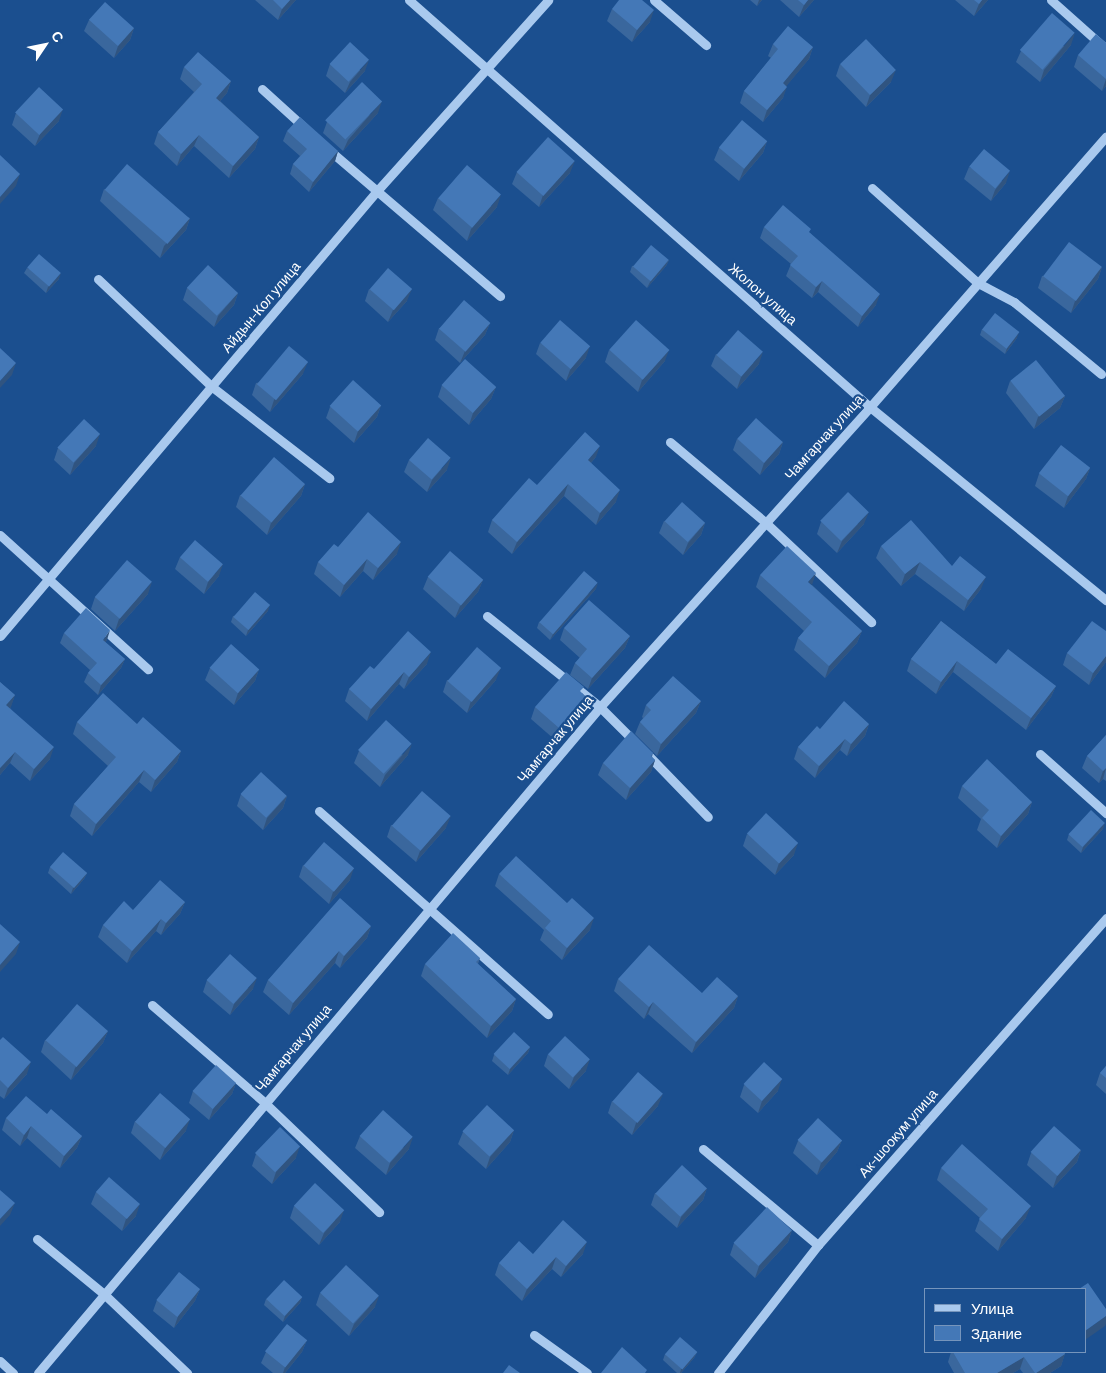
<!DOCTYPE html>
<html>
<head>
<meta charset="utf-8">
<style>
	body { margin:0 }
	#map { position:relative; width:1106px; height:1373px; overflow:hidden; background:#1b4f8f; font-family:Barlow,sans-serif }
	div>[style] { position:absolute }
	.minor>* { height:9px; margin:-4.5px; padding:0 4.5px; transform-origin:4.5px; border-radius:4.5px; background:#a9c9ee }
	.wall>* { inset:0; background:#3a679d }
	.shaded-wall>* { inset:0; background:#305480 }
	.building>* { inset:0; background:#4478b7; transform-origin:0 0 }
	span { translate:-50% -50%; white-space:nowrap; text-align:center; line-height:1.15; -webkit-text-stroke:4.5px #1b4f8f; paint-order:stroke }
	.street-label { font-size:14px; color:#fff }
	.legend { position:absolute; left:924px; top:1288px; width:162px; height:65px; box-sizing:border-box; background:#1b4f8f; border:1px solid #7695bc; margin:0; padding:6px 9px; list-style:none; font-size:15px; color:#fff }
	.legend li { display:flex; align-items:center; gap:10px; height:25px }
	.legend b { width:25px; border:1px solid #7695bc }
	.north { position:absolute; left:20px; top:20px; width:50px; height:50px; -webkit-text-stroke:4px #1b4f8f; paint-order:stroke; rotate:56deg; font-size:14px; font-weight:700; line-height:20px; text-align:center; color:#fff }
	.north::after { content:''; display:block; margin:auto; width:18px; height:22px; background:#fff; clip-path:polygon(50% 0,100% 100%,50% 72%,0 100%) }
</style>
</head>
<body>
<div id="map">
	<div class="minor">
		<div style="left:409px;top:0;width:615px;rotate:41.44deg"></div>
		<div style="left:870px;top:407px;width:305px;rotate:39.3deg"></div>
		<div style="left:654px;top:0;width:69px;rotate:40.9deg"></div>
		<div style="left:1051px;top:0;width:74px;rotate:41.7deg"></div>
		<div style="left:262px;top:89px;width:58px;rotate:42.2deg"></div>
		<div style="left:329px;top:150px;width:225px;rotate:40.5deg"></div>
		<div style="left:872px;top:188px;width:142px;rotate:41.9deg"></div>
		<div style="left:978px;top:283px;width:41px;rotate:27.8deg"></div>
		<div style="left:1014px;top:302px;width:113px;rotate:39.6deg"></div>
		<div style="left:98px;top:279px;width:156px;rotate:43.4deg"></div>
		<div style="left:211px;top:386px;width:150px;rotate:37.9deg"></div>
		<div style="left:670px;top:442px;width:124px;rotate:40.1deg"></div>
		<div style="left:765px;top:522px;width:146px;rotate:43.3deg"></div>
		<div style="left:0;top:535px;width:200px;rotate:42.2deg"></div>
		<div style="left:487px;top:616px;width:145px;rotate:38.8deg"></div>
		<div style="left:600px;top:707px;width:49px;rotate:45deg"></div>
		<div style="left:0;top:636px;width:582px;rotate:-49.74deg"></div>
		<div style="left:376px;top:192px;width:258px;rotate:-48.1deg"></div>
		<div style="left:1040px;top:754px;width:89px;rotate:41.8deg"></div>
		<div style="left:648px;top:755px;width:86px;rotate:45.9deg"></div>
		<div style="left:319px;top:811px;width:306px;rotate:41.6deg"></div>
		<div style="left:152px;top:1005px;width:150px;rotate:40.9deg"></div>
		<div style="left:265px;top:1103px;width:158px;rotate:43.7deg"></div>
		<div style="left:703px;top:1149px;width:150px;rotate:39.9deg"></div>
		<div style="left:37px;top:1239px;width:87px;rotate:39.4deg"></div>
		<div style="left:104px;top:1294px;width:115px;rotate:43.6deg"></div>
		<div style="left:534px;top:1335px;width:65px;rotate:35.6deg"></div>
		<div style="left:0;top:1361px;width:18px;rotate:43deg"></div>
		<div style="left:38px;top:1373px;width:871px;rotate:-49.84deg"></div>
		<div style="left:600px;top:707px;width:404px;rotate:-48deg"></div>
		<div style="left:870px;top:407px;width:359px;rotate:-48.9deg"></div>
		<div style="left:718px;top:1373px;width:162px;rotate:-52deg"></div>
		<div style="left:818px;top:1245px;width:436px;rotate:-48.6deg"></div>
	</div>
	<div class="wall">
		<div style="clip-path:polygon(255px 0,296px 0,278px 20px)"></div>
		<div style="clip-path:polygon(750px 0,762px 0,757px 6px)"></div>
		<div style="clip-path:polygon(780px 0,814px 0,799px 17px)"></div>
		<div style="clip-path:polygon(955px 0,988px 0,974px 16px)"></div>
		<div style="clip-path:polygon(612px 9px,650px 22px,632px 42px,607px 21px)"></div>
		<div style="clip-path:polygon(89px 20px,134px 28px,130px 40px,114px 58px,84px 31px)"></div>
		<div style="clip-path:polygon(1106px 43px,1106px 86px,1102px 91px,1074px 67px,1078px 55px)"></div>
		<div style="clip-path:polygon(773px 44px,813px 47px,809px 59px,786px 86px,783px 98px,763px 122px,740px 103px,744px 91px,771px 58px,768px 56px)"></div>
		<div style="clip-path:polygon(1071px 45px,1040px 82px,1016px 62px,1021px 51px)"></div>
		<div style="clip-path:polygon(330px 64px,365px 71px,345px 93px,326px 76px)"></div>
		<div style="clip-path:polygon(840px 64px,891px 82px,866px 107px,836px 76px)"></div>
		<div style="clip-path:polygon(184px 67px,231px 81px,227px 93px,220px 101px,259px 137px,255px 149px,229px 178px,194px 146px,177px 166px,154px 144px,158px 132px,194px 92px,180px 79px)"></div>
		<div style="clip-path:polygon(16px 113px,59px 121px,35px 146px,12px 125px)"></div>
		<div style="clip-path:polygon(378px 113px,343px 151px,323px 133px,327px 122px)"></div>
		<div style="clip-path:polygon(287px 131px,338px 151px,335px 161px,309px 192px,290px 174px,293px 164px,300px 156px,283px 141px)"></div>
		<div style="clip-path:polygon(767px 141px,763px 153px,739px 181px,714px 160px,719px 148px)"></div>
		<div style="clip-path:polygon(969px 167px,1006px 183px,991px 201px,964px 179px)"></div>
		<div style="clip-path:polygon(517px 172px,570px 173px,539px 207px,512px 184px)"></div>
		<div style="clip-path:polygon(104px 189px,190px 218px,186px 230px,160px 258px,100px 201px)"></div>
		<div style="clip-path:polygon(438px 198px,497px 207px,467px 241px,433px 210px)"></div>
		<div style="clip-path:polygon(764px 227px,810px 233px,876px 305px,858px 327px,818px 292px,812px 298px,786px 276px,791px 264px,760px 238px)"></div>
		<div style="clip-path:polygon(669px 260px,666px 266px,647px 288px,630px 272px,632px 266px)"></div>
		<div style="clip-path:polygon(1102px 267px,1098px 279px,1071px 313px,1038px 288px,1042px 276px)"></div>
		<div style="clip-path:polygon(27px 268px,59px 279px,46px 293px,24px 273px)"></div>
		<div style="clip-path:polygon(187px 288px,238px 293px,234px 305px,214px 327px,183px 300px)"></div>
		<div style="clip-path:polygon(369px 289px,407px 301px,388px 322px,365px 301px)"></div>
		<div style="clip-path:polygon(490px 323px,485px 335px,460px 363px,435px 340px,439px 328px)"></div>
		<div style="clip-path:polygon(982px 329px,1017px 338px,1005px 354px,980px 335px)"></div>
		<div style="clip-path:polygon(540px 343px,586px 358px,566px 381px,536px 354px)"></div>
		<div style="clip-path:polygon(609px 350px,665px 361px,638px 392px,605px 362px)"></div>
		<div style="clip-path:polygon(716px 354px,759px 364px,737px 389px,711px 366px)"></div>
		<div style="clip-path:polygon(303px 374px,270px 412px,252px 395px,256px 383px)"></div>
		<div style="clip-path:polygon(1010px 381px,1065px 396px,1060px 408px,1034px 429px,1006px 393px)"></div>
		<div style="clip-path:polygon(442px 385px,496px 387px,491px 399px,469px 425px,438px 397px)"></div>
		<div style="clip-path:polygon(381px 405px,377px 417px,354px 443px,326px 418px,330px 407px)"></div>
		<div style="clip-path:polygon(737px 439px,783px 442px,779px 454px,760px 475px,733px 450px)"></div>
		<div style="clip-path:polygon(96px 446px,70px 475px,54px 460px,58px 448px)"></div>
		<div style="clip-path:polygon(596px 457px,591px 463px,616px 502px,596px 525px,564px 496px,512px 554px,488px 532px,492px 520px,537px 485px)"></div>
		<div style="clip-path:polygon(409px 460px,447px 470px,427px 492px,404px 472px)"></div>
		<div style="clip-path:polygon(1090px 468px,1086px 479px,1064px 508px,1035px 486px,1039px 474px)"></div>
		<div style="clip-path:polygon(305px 484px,301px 496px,267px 535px,236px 507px,240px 495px)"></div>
		<div style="clip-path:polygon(664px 521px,705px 523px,701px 535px,683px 555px,659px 533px)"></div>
		<div style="clip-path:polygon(821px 522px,864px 524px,837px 553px,817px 534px)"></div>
		<div style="clip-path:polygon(881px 546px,952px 566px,981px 589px,964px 611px,915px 574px,901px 586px,876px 558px)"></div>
		<div style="clip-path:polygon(397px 554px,373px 580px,363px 571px,340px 597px,314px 574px,318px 562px)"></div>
		<div style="clip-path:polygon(180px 557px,219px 576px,204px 594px,175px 569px)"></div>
		<div style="clip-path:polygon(760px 575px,812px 585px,862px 631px,857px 643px,825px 678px,794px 650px,798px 638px,804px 631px,756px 587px)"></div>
		<div style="clip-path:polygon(428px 577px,483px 580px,478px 592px,455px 618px,423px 589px)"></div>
		<div style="clip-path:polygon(596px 589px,550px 640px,537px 628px,539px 622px)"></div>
		<div style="clip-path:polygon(148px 594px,115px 631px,91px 609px,95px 597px)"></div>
		<div style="clip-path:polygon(268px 611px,246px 636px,231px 622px,233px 616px)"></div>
		<div style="clip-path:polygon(941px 621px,996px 664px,1056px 686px,1051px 697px,1026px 730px,953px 672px,936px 694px,907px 671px,911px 659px)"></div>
		<div style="clip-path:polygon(564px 628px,630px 636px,625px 648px,588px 689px,570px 675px,575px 663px,580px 658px,560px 640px)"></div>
		<div style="clip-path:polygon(1106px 631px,1106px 662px,1089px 685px,1063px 665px,1067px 653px)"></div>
		<div style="clip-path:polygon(64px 633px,107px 640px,105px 642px,125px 659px,121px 668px,98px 695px,84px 682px,88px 673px,90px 670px,60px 643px)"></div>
		<div style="clip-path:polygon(427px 664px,404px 689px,399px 684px,367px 721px,345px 701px,349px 689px,374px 669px)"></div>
		<div style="clip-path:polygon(210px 668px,259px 669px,255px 681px,234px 705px,205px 680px)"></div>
		<div style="clip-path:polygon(447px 680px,496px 680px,467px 713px,443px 692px)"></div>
		<div style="clip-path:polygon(0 682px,15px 695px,10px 708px,50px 759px,30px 781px,10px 763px,0 775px)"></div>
		<div style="clip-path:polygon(582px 693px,586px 697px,582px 709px,554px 739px,531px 719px,535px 707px)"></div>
		<div style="clip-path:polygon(701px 701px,696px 713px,657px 756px,635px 734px,640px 722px,643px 718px,642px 717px,646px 705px)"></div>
		<div style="clip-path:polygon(77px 722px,137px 724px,181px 751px,177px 762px,151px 792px,139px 782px,92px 836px,70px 816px,74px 804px,108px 766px,73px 734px)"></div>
		<div style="clip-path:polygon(869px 724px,865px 736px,847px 756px,840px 750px,815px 778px,794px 759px,798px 747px,820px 729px)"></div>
		<div style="clip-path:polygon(1106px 735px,1106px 781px,1103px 779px,1099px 783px,1082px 768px,1087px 756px)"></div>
		<div style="clip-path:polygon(359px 751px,408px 755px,380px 787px,354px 763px)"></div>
		<div style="clip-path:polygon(653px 753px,652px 757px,655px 760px,651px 772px,626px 800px,598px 775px,603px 763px)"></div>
		<div style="clip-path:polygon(962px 786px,1032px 802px,1028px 814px,997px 848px,977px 830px,981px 819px,958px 798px)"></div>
		<div style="clip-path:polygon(241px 794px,287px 796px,283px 808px,263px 830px,237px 806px)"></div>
		<div style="clip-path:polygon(391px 825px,446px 828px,416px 862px,387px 837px)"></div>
		<div style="clip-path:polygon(1103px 829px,1081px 853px,1067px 840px,1069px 834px)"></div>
		<div style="clip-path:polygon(747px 834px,794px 855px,775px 875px,743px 846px)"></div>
		<div style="clip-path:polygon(303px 865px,350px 880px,329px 904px,299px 877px)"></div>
		<div style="clip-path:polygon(50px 867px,87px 873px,84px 879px,71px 894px,48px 873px)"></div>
		<div style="clip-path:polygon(499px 874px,590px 930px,562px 960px,540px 940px,544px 930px,495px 886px)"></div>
		<div style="clip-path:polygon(185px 902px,180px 914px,161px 935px,156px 931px,127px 963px,98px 937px,103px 925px,133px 910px)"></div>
		<div style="clip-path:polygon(371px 926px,367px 938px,340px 968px,335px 963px,289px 1015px,263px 992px,268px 980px)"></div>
		<div style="clip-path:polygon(480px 958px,478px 964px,516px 999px,512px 1011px,487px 1038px,421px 976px,425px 964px)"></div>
		<div style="clip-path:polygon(618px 979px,702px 993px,738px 996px,734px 1008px,692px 1053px,648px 1014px,644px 1019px,614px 991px)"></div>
		<div style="clip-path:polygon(207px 980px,253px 989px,230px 1015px,203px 992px)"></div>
		<div style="clip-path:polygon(108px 1031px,103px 1043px,71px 1080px,41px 1052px,45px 1040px)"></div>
		<div style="clip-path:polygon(0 1040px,27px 1074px,4px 1099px,0 1096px)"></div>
		<div style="clip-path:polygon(530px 1047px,528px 1053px,508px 1075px,492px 1061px,494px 1055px)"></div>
		<div style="clip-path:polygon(548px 1054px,586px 1071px,569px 1089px,544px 1066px)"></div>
		<div style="clip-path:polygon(1106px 1066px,1106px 1094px,1096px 1085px,1100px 1073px)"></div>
		<div style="clip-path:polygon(236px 1083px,232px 1094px,209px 1120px,189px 1103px,193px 1091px)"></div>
		<div style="clip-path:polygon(744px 1085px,778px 1091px,758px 1113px,740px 1097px)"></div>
		<div style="clip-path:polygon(612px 1101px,658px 1106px,632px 1135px,608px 1113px)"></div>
		<div style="clip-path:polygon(47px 1114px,82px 1136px,77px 1148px,60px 1168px,27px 1138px,20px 1146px,2px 1130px,6px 1118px)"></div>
		<div style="clip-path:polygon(135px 1121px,186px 1131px,160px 1160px,131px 1133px)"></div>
		<div style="clip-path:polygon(514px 1130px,510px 1142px,486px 1169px,458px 1144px,463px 1132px)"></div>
		<div style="clip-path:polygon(360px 1136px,409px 1149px,386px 1175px,355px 1148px)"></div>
		<div style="clip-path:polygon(842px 1140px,837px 1152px,817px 1175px,793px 1153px,798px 1141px)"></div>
		<div style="clip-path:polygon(1081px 1150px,1077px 1162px,1053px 1188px,1027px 1165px,1031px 1153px)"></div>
		<div style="clip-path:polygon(256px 1154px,296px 1158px,272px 1184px,252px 1166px)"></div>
		<div style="clip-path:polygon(941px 1168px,1026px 1218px,998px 1251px,975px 1231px,980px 1218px,937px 1180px)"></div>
		<div style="clip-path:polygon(707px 1188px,703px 1200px,677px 1228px,651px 1205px,655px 1193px)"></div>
		<div style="clip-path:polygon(96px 1192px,136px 1216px,122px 1231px,91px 1204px)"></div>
		<div style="clip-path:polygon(294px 1206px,340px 1222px,319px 1245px,290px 1218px)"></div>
		<div style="clip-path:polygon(792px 1230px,788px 1242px,755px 1278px,730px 1255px,734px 1243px)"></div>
		<div style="clip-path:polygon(533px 1254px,583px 1254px,561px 1277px,552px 1269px,522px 1301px,495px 1275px,499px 1263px)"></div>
		<div style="clip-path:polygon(200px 1289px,195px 1301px,174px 1328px,153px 1311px,157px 1300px)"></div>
		<div style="clip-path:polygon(320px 1293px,375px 1307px,349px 1336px,316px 1305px)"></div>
		<div style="clip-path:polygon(302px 1297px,300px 1303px,283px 1322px,264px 1305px,266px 1299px)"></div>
		<div style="clip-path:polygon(307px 1340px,302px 1352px,285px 1373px,273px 1373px,261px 1363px,266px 1352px)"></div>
		<div style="clip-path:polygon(697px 1352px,694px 1358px,681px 1373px,677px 1373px,663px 1360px,665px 1354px)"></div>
		<div style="clip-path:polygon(951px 1352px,1067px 1352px,1065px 1353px,1061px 1366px,1050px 1373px,1023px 1373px,1020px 1369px,1013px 1373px,954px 1373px,948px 1362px)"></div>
	</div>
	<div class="shaded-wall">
		<div style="clip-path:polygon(290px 0,296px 0,278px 20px,282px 9px)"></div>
		<div style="clip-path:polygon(759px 0,762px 0,757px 6px)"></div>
		<div style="clip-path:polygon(808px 0,814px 0,799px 17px,804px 5px)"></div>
		<div style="clip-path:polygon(982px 0,988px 0,974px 16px,979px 4px)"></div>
		<div style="clip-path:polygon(654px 10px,650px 22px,632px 42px,637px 30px)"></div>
		<div style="clip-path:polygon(134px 28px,130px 40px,114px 58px,118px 46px)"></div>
		<div style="clip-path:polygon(1075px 33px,1071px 45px,1040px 82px,1044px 70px)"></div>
		<div style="clip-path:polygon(813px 47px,809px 59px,779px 95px,783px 83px)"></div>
		<div style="clip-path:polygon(369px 60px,365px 71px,345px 93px,350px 82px)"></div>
		<div style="clip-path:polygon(896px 70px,891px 82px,866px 107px,870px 95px)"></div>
		<div style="clip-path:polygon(1106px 79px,1106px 86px,1102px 91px)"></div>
		<div style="clip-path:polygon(231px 81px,227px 93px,212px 110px,216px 98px)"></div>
		<div style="clip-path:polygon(787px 87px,783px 98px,763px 122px,767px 110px)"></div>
		<div style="clip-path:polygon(382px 101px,378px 113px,343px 151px,348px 140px)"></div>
		<div style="clip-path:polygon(63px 109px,59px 121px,35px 146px,40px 134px)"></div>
		<div style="clip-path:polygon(199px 135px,194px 146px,177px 166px,181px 154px)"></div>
		<div style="clip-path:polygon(259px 137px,255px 149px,229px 178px,233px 166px)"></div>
		<div style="clip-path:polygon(767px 141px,763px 153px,739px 181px,744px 169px)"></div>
		<div style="clip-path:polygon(338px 151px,335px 161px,309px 192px,313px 182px)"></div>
		<div style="clip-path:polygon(575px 161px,570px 173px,539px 207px,543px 195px)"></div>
		<div style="clip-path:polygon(1010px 171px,1006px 183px,991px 201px,995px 190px)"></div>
		<div style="clip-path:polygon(20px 174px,16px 186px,0 204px,0 197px)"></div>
		<div style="clip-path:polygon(501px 195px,497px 207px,467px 241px,471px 229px)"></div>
		<div style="clip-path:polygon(190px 218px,186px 230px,160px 258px,164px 246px)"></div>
		<div style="clip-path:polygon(669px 260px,666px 266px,647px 288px,650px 282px)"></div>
		<div style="clip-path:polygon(1102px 267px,1098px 279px,1071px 313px,1075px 301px)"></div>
		<div style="clip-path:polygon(61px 273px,59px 279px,46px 293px,48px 287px)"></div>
		<div style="clip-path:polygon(822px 281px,818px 292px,812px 298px,816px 287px)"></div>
		<div style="clip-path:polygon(412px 289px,407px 301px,388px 322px,393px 310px)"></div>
		<div style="clip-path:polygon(238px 293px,234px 305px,214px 327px,218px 316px)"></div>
		<div style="clip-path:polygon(880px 294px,876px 305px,858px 327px,862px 316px)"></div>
		<div style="clip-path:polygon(490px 323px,485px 335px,460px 363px,465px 351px)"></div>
		<div style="clip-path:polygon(1019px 332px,1017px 338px,1005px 354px,1007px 348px)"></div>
		<div style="clip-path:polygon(590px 346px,586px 358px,566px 381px,570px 370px)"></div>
		<div style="clip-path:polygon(669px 350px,665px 361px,638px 392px,642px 380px)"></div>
		<div style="clip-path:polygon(763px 352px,759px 364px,737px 389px,741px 377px)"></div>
		<div style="clip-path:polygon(308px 362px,303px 374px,270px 412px,274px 400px)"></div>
		<div style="clip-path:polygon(16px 363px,12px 375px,0 388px,0 381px)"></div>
		<div style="clip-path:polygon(496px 387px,491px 399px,469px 425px,473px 413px)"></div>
		<div style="clip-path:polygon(1065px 396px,1060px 408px,1034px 429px,1038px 417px)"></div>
		<div style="clip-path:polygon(381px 405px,377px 417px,354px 443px,358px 431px)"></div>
		<div style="clip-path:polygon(100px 434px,96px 446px,70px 475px,74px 463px)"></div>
		<div style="clip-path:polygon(783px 442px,779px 454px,760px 475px,764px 463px)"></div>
		<div style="clip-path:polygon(600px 446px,596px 457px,583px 472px,588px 460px)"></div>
		<div style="clip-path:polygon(451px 458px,447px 470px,427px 492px,432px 480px)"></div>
		<div style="clip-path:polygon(1090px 468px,1086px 479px,1064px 508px,1068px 496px)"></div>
		<div style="clip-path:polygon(305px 484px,301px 496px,267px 535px,271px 523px)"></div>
		<div style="clip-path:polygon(568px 484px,564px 496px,512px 554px,517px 542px)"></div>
		<div style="clip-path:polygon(620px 490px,616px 502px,596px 525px,600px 513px)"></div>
		<div style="clip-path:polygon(869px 512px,864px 524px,837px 553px,842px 541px)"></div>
		<div style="clip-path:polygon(705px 523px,701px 535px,683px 555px,688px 543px)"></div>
		<div style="clip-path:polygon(401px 542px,397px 554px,373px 580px,378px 568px)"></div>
		<div style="clip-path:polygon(367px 559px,363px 571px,340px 597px,344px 585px)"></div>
		<div style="clip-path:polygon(920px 562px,915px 574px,901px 586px,905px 574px)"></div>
		<div style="clip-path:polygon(223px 564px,219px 576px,204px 594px,208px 582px)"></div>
		<div style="clip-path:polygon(816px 573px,812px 585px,808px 582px)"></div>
		<div style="clip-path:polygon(986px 577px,981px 589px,964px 611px,968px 600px)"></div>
		<div style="clip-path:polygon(483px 580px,478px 592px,455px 618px,460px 606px)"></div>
		<div style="clip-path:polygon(152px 582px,148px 594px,115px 631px,119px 619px)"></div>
		<div style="clip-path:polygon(598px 583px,596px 589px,550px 640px,553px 634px)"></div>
		<div style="clip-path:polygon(270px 605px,268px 611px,246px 636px,248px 630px)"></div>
		<div style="clip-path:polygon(110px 630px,107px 640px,100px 650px,103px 640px)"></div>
		<div style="clip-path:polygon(862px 631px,857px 643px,825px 678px,829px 666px)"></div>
		<div style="clip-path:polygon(630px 636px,625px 648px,588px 689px,592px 678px)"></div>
		<div style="clip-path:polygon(431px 652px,427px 664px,404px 689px,409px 677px)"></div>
		<div style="clip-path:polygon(1106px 656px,1106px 662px,1089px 685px,1093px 673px)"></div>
		<div style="clip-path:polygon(125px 659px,121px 668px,98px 695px,101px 685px)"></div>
		<div style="clip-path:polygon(957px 661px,953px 672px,936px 694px,941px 682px)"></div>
		<div style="clip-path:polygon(501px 668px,496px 680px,467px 713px,471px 701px)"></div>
		<div style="clip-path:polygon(259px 669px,255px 681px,234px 705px,238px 693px)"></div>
		<div style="clip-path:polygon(404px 672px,399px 684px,367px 721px,371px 709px)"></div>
		<div style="clip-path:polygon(1056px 686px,1051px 697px,1026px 730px,1031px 718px)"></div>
		<div style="clip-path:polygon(15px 695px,11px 707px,2px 716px,6px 705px)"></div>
		<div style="clip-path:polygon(586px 697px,582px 709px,554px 739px,559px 728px)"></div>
		<div style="clip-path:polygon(701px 701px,696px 713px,657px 756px,661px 744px)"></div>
		<div style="clip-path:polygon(869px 724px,865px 736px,847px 756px,851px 744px)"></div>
		<div style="clip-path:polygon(845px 739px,840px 750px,815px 778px,819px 766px)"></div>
		<div style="clip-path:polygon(412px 744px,408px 755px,380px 787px,385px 775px)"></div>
		<div style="clip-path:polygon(54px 747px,50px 759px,30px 781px,34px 769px)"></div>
		<div style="clip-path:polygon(181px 751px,177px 762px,151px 792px,155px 780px)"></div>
		<div style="clip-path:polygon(15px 752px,10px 763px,0 775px,0 768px)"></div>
		<div style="clip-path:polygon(655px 760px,651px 772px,626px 800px,630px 788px)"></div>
		<div style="clip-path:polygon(1106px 768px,1103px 779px,1099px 783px,1103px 771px)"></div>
		<div style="clip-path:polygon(144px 770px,139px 782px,92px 836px,96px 824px)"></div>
		<div style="clip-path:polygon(287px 796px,283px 808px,263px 830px,267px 818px)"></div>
		<div style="clip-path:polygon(1032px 802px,1028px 814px,997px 848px,1001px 836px)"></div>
		<div style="clip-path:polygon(451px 816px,446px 828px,416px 862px,420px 851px)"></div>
		<div style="clip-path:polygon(1105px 823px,1103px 829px,1081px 853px,1083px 847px)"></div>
		<div style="clip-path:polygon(798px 843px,794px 855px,775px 875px,779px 863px)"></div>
		<div style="clip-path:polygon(354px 868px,350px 880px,329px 904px,333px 892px)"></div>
		<div style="clip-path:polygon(87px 873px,84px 879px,71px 894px,73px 888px)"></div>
		<div style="clip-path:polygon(185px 902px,180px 914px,161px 935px,166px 923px)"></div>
		<div style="clip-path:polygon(594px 918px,590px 930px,562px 960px,567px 948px)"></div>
		<div style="clip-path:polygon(161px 919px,156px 931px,127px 963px,132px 951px)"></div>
		<div style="clip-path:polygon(371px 926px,367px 938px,340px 968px,344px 956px)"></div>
		<div style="clip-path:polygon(20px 942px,16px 954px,0 972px,0 965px)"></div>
		<div style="clip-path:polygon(339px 951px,335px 963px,289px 1015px,293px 1003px)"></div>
		<div style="clip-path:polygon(257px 978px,253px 989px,230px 1015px,234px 1004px)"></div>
		<div style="clip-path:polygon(738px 996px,734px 1008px,692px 1053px,696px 1042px)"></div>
		<div style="clip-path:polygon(516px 999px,512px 1011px,487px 1038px,491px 1026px)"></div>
		<div style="clip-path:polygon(653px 1002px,648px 1014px,644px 1019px,649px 1007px)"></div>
		<div style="clip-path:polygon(108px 1031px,103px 1043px,71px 1080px,75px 1068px)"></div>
		<div style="clip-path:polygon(530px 1047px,528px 1053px,508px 1075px,510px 1069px)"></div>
		<div style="clip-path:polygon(590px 1059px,586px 1071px,569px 1089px,574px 1077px)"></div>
		<div style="clip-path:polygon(31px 1062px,27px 1074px,4px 1099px,8px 1088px)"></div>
		<div style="clip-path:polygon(782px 1079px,778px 1091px,758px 1113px,762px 1101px)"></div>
		<div style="clip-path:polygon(236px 1083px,232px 1094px,209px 1120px,213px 1109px)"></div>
		<div style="clip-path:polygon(663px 1094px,658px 1106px,632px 1135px,636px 1123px)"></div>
		<div style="clip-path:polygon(190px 1119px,186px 1131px,160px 1160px,165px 1148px)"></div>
		<div style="clip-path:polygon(31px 1126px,27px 1138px,20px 1146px,24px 1135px)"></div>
		<div style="clip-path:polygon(514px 1130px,510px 1142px,486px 1169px,490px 1157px)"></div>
		<div style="clip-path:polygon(82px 1136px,77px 1148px,60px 1168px,64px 1156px)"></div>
		<div style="clip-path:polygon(413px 1137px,409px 1149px,386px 1175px,390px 1163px)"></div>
		<div style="clip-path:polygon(842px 1140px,837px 1152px,817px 1175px,821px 1163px)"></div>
		<div style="clip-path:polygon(300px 1146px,296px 1158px,272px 1184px,276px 1172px)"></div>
		<div style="clip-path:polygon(1081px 1150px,1077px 1162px,1053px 1188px,1057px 1176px)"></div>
		<div style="clip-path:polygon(707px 1188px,703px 1200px,677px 1228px,681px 1217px)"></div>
		<div style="clip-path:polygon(15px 1203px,10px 1215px,0 1226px,0 1219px)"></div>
		<div style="clip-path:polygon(140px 1204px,136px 1216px,122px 1231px,126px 1219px)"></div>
		<div style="clip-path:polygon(1031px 1206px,1026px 1218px,998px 1251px,1002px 1239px)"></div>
		<div style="clip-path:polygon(344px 1210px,340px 1222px,319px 1245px,324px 1233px)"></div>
		<div style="clip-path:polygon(792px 1230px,788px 1242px,755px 1278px,759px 1266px)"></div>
		<div style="clip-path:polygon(587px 1242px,583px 1254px,561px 1277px,566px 1266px)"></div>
		<div style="clip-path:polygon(556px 1257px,552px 1269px,522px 1301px,527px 1289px)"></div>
		<div style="clip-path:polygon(200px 1289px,195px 1301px,174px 1328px,178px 1316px)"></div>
		<div style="clip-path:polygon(379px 1296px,375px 1307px,349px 1336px,354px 1324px)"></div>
		<div style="clip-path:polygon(302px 1297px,300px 1303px,283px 1322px,285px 1316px)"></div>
		<div style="clip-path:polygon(1106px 1316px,1106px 1324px,1105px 1326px,1085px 1340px,1085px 1331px)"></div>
		<div style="clip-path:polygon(307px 1340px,302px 1352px,285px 1373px,283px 1373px,285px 1367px)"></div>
		<div style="clip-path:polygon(697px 1352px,694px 1358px,681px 1373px,680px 1373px,681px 1369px)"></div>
		<div style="clip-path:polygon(1065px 1354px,1061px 1366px,1050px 1373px,1036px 1373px)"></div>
		<div style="clip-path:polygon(1024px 1357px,1020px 1369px,1013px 1373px,997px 1373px)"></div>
	</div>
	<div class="building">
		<div style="clip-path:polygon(273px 0,290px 0,282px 9px)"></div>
		<div style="clip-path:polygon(619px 0,642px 0,654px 10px,637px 30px,612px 9px)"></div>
		<div style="clip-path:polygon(798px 0,808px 0,804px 5px)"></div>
		<div style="clip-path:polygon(974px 0,982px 0,979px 4px)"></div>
		<div style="left:105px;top:2px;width:39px;height:24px;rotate:42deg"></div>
		<div style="left:1052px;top:13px;width:30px;height:49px;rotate:41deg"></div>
		<div style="clip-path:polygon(788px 26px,813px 47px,783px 83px,787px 87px,767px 110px,744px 91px,778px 49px,773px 44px)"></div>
		<div style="clip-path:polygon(1096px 34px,1106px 43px,1106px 79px,1078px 55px)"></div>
		<div style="left:866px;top:39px;width:43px;height:36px;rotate:46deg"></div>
		<div style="left:350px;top:42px;width:26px;height:30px;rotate:43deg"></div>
		<div style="clip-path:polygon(198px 52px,231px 81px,216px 98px,259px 137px,233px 166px,199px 135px,181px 154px,158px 132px,202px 84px,184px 67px)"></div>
		<div style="left:362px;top:82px;width:28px;height:53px;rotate:44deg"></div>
		<div style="left:39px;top:87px;width:33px;height:35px;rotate:43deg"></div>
		<div style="clip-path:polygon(300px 117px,338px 151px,313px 182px,293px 164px,307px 149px,287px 131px)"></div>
		<div style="left:742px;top:120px;width:33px;height:36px;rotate:40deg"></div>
		<div style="left:548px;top:137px;width:36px;height:47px;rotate:42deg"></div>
		<div style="left:984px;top:149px;width:34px;height:23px;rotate:40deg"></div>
		<div style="clip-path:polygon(0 155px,20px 174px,0 197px)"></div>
		<div style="left:127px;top:164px;width:83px;height:34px;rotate:41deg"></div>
		<div style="left:467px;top:165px;width:45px;height:44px;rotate:41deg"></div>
		<div style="clip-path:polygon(783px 205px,811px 229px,809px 232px,880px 294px,862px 316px,822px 281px,816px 287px,790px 265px,798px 256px,764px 227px)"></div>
		<div style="left:1069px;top:242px;width:41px;height:43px;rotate:37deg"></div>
		<div style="left:651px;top:245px;width:23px;height:28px;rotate:40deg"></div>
		<div style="left:39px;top:254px;width:29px;height:18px;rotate:41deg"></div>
		<div style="left:208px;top:265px;width:41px;height:31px;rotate:43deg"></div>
		<div style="left:388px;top:268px;width:32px;height:28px;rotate:41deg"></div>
		<div style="left:464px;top:300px;width:35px;height:38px;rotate:41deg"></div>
		<div style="left:995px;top:313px;width:31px;height:21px;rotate:38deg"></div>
		<div style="left:560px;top:320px;width:40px;height:30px;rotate:41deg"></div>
		<div style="left:636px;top:320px;width:45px;height:40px;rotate:42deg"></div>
		<div style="left:738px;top:330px;width:33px;height:33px;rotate:41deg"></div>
		<div style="left:289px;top:346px;width:25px;height:50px;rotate:40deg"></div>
		<div style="clip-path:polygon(0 348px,16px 363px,0 381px)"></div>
		<div style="left:465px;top:359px;width:42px;height:35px;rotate:42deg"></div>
		<div style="left:1036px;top:360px;width:46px;height:33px;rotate:51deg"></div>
		<div style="left:353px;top:380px;width:38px;height:35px;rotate:42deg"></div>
		<div style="left:756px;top:418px;width:36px;height:28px;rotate:42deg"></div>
		<div style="left:84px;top:419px;width:22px;height:39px;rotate:43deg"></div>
		<div style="clip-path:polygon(585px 432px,600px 446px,588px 460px,620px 490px,600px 513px,568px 484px,517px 542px,492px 520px,529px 478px,537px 485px)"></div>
		<div style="left:428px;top:438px;width:30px;height:29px;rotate:41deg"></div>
		<div style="left:1061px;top:445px;width:37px;height:36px;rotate:38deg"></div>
		<div style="left:274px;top:457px;width:41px;height:51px;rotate:41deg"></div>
		<div style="left:848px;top:492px;width:29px;height:40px;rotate:44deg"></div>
		<div style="left:682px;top:502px;width:31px;height:26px;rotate:42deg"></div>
		<div style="clip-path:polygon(368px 512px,401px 542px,378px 568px,367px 559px,344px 585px,318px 562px,334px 544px,338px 547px)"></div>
		<div style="clip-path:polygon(911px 520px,952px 566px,960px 556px,986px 577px,968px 600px,920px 562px,905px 574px,881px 546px)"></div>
		<div style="left:195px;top:540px;width:37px;height:23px;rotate:41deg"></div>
		<div style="clip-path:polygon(787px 546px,816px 573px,808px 582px,862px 631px,829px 666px,798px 638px,812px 622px,760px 575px)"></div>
		<div style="left:450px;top:551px;width:44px;height:34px;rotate:41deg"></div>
		<div style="left:127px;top:560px;width:33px;height:49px;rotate:41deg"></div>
		<div style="left:584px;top:571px;width:18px;height:68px;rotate:41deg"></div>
		<div style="left:255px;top:592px;width:20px;height:33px;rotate:41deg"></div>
		<div style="clip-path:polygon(589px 600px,630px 636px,592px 678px,575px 663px,587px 649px,564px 628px)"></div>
		<div style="clip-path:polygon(86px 608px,110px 630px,103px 640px,125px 659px,101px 685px,88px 673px,97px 663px,64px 633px)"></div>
		<div style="clip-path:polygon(941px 621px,996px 664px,1008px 649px,1056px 686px,1031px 718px,957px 661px,941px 682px,911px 659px)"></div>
		<div style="clip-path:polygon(1092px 621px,1106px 631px,1106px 656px,1093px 673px,1067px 653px)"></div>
		<div style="clip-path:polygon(408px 631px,431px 652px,409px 677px,404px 672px,371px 709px,349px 689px,370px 666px,374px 669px)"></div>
		<div style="left:231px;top:644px;width:38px;height:32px;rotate:42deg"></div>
		<div style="left:477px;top:647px;width:32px;height:45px;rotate:41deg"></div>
		<div style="clip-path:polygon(566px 672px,584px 687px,580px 691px,586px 697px,559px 728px,535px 707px)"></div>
		<div style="clip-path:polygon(673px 676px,701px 701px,661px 744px,640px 722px,651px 710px,646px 705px)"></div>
		<div style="clip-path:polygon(0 682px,15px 695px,6px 705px,54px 747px,34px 769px,15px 752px,0 768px)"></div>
		<div style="clip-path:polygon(103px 693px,137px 724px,143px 717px,181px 751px,155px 780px,144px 770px,96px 824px,74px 804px,116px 757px,77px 722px)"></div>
		<div style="clip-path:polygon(844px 701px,869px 724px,851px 744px,845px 739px,819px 766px,798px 747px,817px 726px,820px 729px)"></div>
		<div style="left:386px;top:720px;width:35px;height:41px;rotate:43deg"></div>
		<div style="clip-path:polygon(631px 731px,653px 753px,651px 756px,655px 760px,630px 788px,603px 763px)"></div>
		<div style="clip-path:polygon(1106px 735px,1106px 768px,1103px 771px,1087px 756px)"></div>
		<div style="clip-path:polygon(987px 759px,1032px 802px,1001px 836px,982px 818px,989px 810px,962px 786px)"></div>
		<div style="left:261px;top:772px;width:35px;height:30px;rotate:43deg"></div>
		<div style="left:422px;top:791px;width:38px;height:46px;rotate:41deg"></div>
		<div style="left:1091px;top:810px;width:19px;height:33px;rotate:43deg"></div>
		<div style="left:766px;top:813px;width:44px;height:28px;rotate:43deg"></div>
		<div style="left:324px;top:842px;width:40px;height:31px;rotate:41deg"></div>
		<div style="left:63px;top:852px;width:32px;height:20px;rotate:41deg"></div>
		<div style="clip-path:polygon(516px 856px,567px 903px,572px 898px,594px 918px,567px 948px,545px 928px,551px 921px,499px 874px)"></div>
		<div style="clip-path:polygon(160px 880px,185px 902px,166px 923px,161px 919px,132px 951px,103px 925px,124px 901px,133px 910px)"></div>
		<div style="clip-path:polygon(340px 898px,371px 926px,344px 956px,339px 951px,293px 1003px,268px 980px)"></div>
		<div style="clip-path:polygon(0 924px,20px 942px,0 965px)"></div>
		<div style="clip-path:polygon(453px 933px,480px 958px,476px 962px,516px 999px,491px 1026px,425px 964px)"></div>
		<div style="clip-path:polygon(649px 945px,702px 993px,717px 977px,738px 996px,696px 1042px,653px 1002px,649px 1007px,618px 979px)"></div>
		<div style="left:230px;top:954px;width:36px;height:35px;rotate:42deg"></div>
		<div style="left:77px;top:1004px;width:41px;height:48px;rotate:41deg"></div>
		<div style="left:514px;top:1032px;width:22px;height:30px;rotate:43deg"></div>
		<div style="left:565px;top:1036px;width:34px;height:25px;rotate:43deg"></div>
		<div style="clip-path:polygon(3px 1037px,31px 1062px,8px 1088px,0 1080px,0 1040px)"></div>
		<div style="left:764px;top:1062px;width:25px;height:30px;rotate:43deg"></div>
		<div style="left:216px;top:1065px;width:27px;height:35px;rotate:42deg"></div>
		<div style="clip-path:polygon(1106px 1066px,1106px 1078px,1100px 1073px)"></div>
		<div style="left:638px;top:1072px;width:33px;height:39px;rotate:41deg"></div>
		<div style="left:160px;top:1093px;width:40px;height:38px;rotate:41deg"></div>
		<div style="clip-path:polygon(26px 1096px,47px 1114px,51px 1109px,82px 1136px,64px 1156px,31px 1126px,24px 1135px,6px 1118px)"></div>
		<div style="left:487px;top:1105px;width:37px;height:36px;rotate:43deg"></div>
		<div style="left:383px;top:1110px;width:40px;height:35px;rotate:42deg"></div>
		<div style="left:818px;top:1118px;width:33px;height:30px;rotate:43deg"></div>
		<div style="left:1054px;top:1126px;width:36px;height:35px;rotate:42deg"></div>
		<div style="left:280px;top:1127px;width:28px;height:36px;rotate:44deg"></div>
		<div style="clip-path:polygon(962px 1144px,1031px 1206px,1002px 1239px,979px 1219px,988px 1209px,941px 1168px)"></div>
		<div style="left:682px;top:1165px;width:34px;height:39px;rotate:43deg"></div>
		<div style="left:109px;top:1177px;width:41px;height:20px;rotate:41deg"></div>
		<div style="left:315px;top:1183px;width:40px;height:31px;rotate:43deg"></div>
		<div style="clip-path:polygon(0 1190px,15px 1203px,0 1219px)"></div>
		<div style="left:767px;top:1207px;width:34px;height:49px;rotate:43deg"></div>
		<div style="clip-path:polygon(563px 1220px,587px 1242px,566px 1266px,556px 1257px,527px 1289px,499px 1263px,519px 1241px,533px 1254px)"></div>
		<div style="left:346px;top:1265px;width:45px;height:38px;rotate:43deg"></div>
		<div style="left:179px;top:1272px;width:27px;height:36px;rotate:39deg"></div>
		<div style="left:284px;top:1280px;width:25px;height:26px;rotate:43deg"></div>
		<div style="clip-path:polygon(1088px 1283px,1106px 1309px,1106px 1316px,1085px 1331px,1085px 1289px,1079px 1289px)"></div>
		<div style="left:287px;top:1324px;width:26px;height:35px;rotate:39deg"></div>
		<div style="left:680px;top:1337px;width:23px;height:23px;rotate:41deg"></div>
		<div style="clip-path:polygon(622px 1347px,647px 1370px,645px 1373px,601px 1373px)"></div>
		<div style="clip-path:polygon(953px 1352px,1064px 1352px,1065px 1354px,1036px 1373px,1035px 1373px,1024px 1357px,997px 1373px,965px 1373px)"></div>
		<div style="clip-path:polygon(509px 1365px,520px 1373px,503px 1373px)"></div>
	</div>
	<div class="street-label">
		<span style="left:763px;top:294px;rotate:41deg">Жолон улица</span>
		<span style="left:261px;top:307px;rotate:-50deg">Айдын-Кол улица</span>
		<span style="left:824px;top:437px;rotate:-48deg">Чамгарчак улица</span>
		<span style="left:555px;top:739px;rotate:-50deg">Чамгарчак улица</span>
		<span style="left:293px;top:1048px;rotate:-50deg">Чамгарчак улица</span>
		<span style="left:898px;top:1133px;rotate:-49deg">Ак-шоокум улица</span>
	</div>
	<ul class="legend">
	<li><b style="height:6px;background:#a9c9ee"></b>Улица</li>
	<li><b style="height:14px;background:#4478b7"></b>Здание</li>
	</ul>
	<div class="north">С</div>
</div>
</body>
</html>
